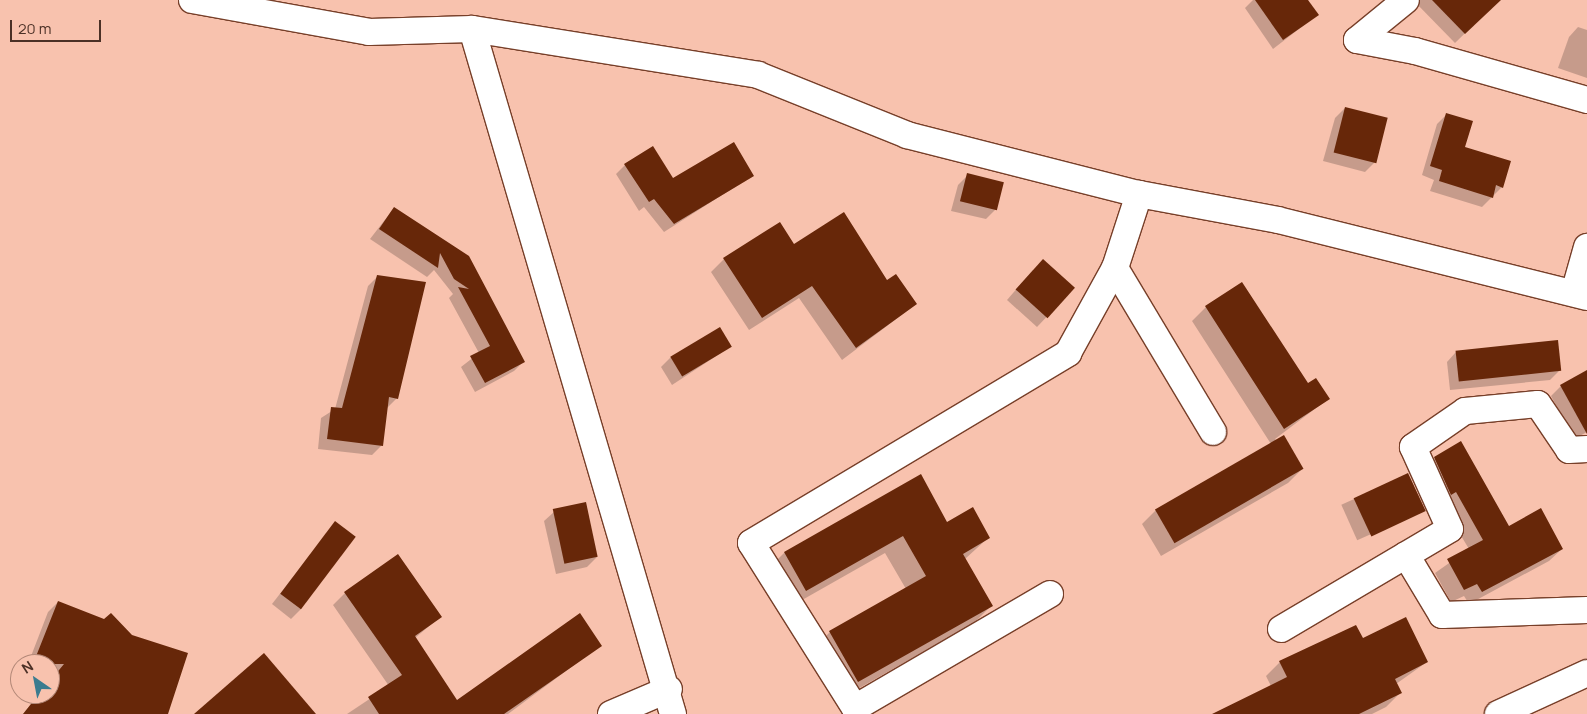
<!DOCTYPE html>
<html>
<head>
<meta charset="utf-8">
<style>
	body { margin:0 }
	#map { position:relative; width:1587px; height:714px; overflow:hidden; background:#f8c2ae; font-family:Manrope,sans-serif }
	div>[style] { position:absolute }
	.shadow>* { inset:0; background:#0003; transform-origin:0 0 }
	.building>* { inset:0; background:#672709; transform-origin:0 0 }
	.roads { filter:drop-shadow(1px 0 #773f29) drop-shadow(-1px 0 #773f29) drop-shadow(0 1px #773f29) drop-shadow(0 -1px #773f29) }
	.minor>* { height:26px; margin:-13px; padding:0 13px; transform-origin:13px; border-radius:13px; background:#fff }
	span { translate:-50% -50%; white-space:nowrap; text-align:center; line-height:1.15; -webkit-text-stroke:5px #f8c2ae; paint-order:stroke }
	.north { position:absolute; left:10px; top:654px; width:50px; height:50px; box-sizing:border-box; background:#f8c2ae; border:1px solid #b38878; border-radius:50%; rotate:327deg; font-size:14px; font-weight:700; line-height:20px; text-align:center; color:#4b3026 }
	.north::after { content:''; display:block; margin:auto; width:18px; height:22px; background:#3b7b8f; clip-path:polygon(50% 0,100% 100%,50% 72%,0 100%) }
	.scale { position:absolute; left:10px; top:20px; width:91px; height:22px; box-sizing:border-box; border:2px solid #4b3026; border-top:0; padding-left:6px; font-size:15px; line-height:18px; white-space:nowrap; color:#4b3026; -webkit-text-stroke:4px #f8c2ae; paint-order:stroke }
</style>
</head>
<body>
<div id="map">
	<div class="shadow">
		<div style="clip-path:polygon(1253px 0,1307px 0,1317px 15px,1273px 49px,1245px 8px)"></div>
		<div style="clip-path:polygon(1413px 0,1499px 0,1455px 43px)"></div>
		<div style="clip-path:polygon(1578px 27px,1587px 30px,1587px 78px,1558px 68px,1569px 37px)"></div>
		<div style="clip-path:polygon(1345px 108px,1375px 162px,1365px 172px,1323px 161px,1335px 118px)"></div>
		<div style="clip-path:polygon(1447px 114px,1463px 148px,1502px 187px,1482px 207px,1430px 191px,1434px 180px,1422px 175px,1437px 124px)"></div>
		<div style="clip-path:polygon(625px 165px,672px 180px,752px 176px,664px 232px,644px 207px,639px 211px,616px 174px)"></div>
		<div style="clip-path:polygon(968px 175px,1002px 183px,995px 210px,986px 219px,951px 211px,958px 185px)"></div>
		<div style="clip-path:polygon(394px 208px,468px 257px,524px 361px,514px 371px,475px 392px,461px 367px,479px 353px,449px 298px,453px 294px,434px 270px,427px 277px,370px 239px)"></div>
		<div style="clip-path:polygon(793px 246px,887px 282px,916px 304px,842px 360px,799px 298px,749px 330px,711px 272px,724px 259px)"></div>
		<div style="clip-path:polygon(1033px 270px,1074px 288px,1037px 327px,1007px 300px)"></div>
		<div style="clip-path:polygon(378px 276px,397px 398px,387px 408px,382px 445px,372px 455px,318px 449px,321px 418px,335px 409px,368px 286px)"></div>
		<div style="clip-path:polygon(1206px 307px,1328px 399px,1275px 439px,1302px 469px,1288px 483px,1161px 556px,1142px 524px,1156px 510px,1271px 444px,1192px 321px)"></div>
		<div style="clip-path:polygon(730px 347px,672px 385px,661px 367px,671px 357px)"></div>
		<div style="clip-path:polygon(1456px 352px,1560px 370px,1550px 380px,1450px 390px,1447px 362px)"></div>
		<div style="clip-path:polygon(1587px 377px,1587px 432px,1574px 439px,1551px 396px,1561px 386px)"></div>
		<div style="clip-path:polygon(1435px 458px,1509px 527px,1562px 549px,1549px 561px,1469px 604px,1464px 596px,1451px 602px,1435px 573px,1469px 549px,1422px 471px)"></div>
		<div style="left:1408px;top:475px;width:39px;height:73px;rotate:66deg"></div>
		<div style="clip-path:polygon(920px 476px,947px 523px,988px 538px,965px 559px,991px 606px,974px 623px,840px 699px,812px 650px,830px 632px,906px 589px,885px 553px,788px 608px,767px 570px,784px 553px)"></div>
		<div style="clip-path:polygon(554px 512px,597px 557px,587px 567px,556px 574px,544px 521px)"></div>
		<div style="clip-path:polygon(335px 523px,301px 609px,291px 619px,272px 604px)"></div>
		<div style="clip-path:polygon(345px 593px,440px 617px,415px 638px,456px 702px,601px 645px,508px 714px,347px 714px,389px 686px,333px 605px)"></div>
		<div style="clip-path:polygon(58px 602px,167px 714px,23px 714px,39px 694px,50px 694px,50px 664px,28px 664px,48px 612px)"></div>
		<div style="clip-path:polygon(1362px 640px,1427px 662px,1396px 684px,1400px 693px,1386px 707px,1372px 714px,1227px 714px,1271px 686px,1266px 676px,1280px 662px)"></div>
	</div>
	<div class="building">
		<div style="clip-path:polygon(1255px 0,1308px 0,1319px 15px,1283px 40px)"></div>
		<div style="clip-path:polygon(1432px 0,1501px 0,1465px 34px)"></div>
		<div style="left:1345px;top:107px;width:44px;height:47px;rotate:14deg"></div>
		<div style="clip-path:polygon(1446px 113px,1473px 121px,1465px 147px,1511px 161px,1503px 188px,1496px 185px,1493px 198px,1439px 181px,1442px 170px,1430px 166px)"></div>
		<div style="clip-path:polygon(734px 142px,754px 176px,674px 224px,654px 199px,649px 202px,624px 164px,653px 146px,673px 178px)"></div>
		<div style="left:967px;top:173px;width:38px;height:29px;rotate:14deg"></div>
		<div style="clip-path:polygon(394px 207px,469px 256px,525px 362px,485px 383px,470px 356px,490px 346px,458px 287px,469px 289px,454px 279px,440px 253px,438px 268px,379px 229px)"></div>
		<div style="clip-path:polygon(844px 212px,887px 280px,896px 274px,917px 304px,856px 348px,812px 286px,762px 318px,723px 258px,780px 222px,794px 244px)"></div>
		<div style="left:1043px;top:259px;width:43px;height:41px;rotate:42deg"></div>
		<div style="clip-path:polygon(377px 275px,426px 282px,398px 399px,389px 397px,383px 446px,327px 439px,331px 407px,342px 408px)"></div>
		<div style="clip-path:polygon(1242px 282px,1308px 383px,1316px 378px,1330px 399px,1284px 429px,1205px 306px)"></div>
		<div style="left:720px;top:327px;width:23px;height:58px;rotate:59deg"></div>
		<div style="left:1558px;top:340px;width:31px;height:103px;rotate:84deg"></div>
		<div style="clip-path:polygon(1587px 370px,1587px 434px,1560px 385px)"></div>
		<div style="left:1284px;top:435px;width:39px;height:149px;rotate:60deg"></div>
		<div style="clip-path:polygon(1461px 441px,1509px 526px,1541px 508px,1563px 549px,1482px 592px,1477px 584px,1464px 590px,1447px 559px,1483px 540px,1456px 492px,1451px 495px,1434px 457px)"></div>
		<div style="left:1408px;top:473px;width:42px;height:60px;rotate:65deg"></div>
		<div style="clip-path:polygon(921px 474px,947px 522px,973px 507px,990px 538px,963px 554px,993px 606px,858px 682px,829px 631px,926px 576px,903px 536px,806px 591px,784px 552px)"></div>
		<div style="left:586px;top:502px;width:56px;height:34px;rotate:78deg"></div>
		<div style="left:335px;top:521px;width:26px;height:91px;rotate:37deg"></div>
		<div style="clip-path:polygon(398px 554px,442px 617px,415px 636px,457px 700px,580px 613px,602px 646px,504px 714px,379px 714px,368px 697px,402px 675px,344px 592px)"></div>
		<div style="clip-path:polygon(58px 601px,104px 619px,111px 613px,132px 635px,188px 653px,168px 714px,23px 714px,39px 694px,50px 694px,50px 681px,64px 664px,33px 664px)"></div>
		<div style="clip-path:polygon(1406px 617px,1428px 662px,1395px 679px,1402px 693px,1359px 714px,1212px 714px,1287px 677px,1279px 661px,1356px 625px,1363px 638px)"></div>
		<div style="clip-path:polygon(264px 653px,316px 714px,194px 714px)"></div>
	</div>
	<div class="roads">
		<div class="minor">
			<div style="left:192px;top:0;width:180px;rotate:10.2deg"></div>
			<div style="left:369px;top:32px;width:103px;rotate:-1.7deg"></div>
			<div style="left:472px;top:29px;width:290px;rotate:9.1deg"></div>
			<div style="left:758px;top:75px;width:161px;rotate:21.9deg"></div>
			<div style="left:907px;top:135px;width:239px;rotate:14.3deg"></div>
			<div style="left:1139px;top:194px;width:141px;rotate:10.6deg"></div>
			<div style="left:1278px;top:220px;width:318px;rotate:14deg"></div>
			<div style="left:472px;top:29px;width:714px;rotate:73.65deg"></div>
			<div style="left:1357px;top:40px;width:59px;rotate:10.7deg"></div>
			<div style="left:1415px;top:51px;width:179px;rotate:15.9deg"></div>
			<div style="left:1357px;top:40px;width:63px;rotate:-39.2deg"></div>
			<div style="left:1115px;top:268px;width:191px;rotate:59.1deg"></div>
			<div style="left:1574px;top:293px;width:48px;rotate:-74.2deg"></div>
			<div style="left:1406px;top:555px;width:70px;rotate:59deg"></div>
			<div style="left:1442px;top:615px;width:145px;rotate:-2deg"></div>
			<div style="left:1050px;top:594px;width:226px;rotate:149.7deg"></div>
			<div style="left:855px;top:708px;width:195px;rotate:-122.2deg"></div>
			<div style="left:751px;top:543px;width:370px;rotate:-30.9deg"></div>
			<div style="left:1068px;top:353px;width:97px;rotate:-61.1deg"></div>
			<div style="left:1115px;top:268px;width:78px;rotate:-72deg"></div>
			<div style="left:1281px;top:629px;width:196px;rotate:-30.6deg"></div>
			<div style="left:1450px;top:529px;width:90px;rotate:-114.3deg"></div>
			<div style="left:1413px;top:447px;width:63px;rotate:-34.7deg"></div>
			<div style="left:1465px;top:411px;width:73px;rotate:-5.5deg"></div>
			<div style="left:1538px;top:404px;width:55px;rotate:56deg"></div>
			<div style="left:1569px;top:450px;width:18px;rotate:-3deg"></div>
			<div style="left:611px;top:714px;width:63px;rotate:-23.3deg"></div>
			<div style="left:1498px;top:714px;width:98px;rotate:-24.7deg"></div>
		</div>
	</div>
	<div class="north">N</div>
	<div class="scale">20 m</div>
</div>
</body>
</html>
